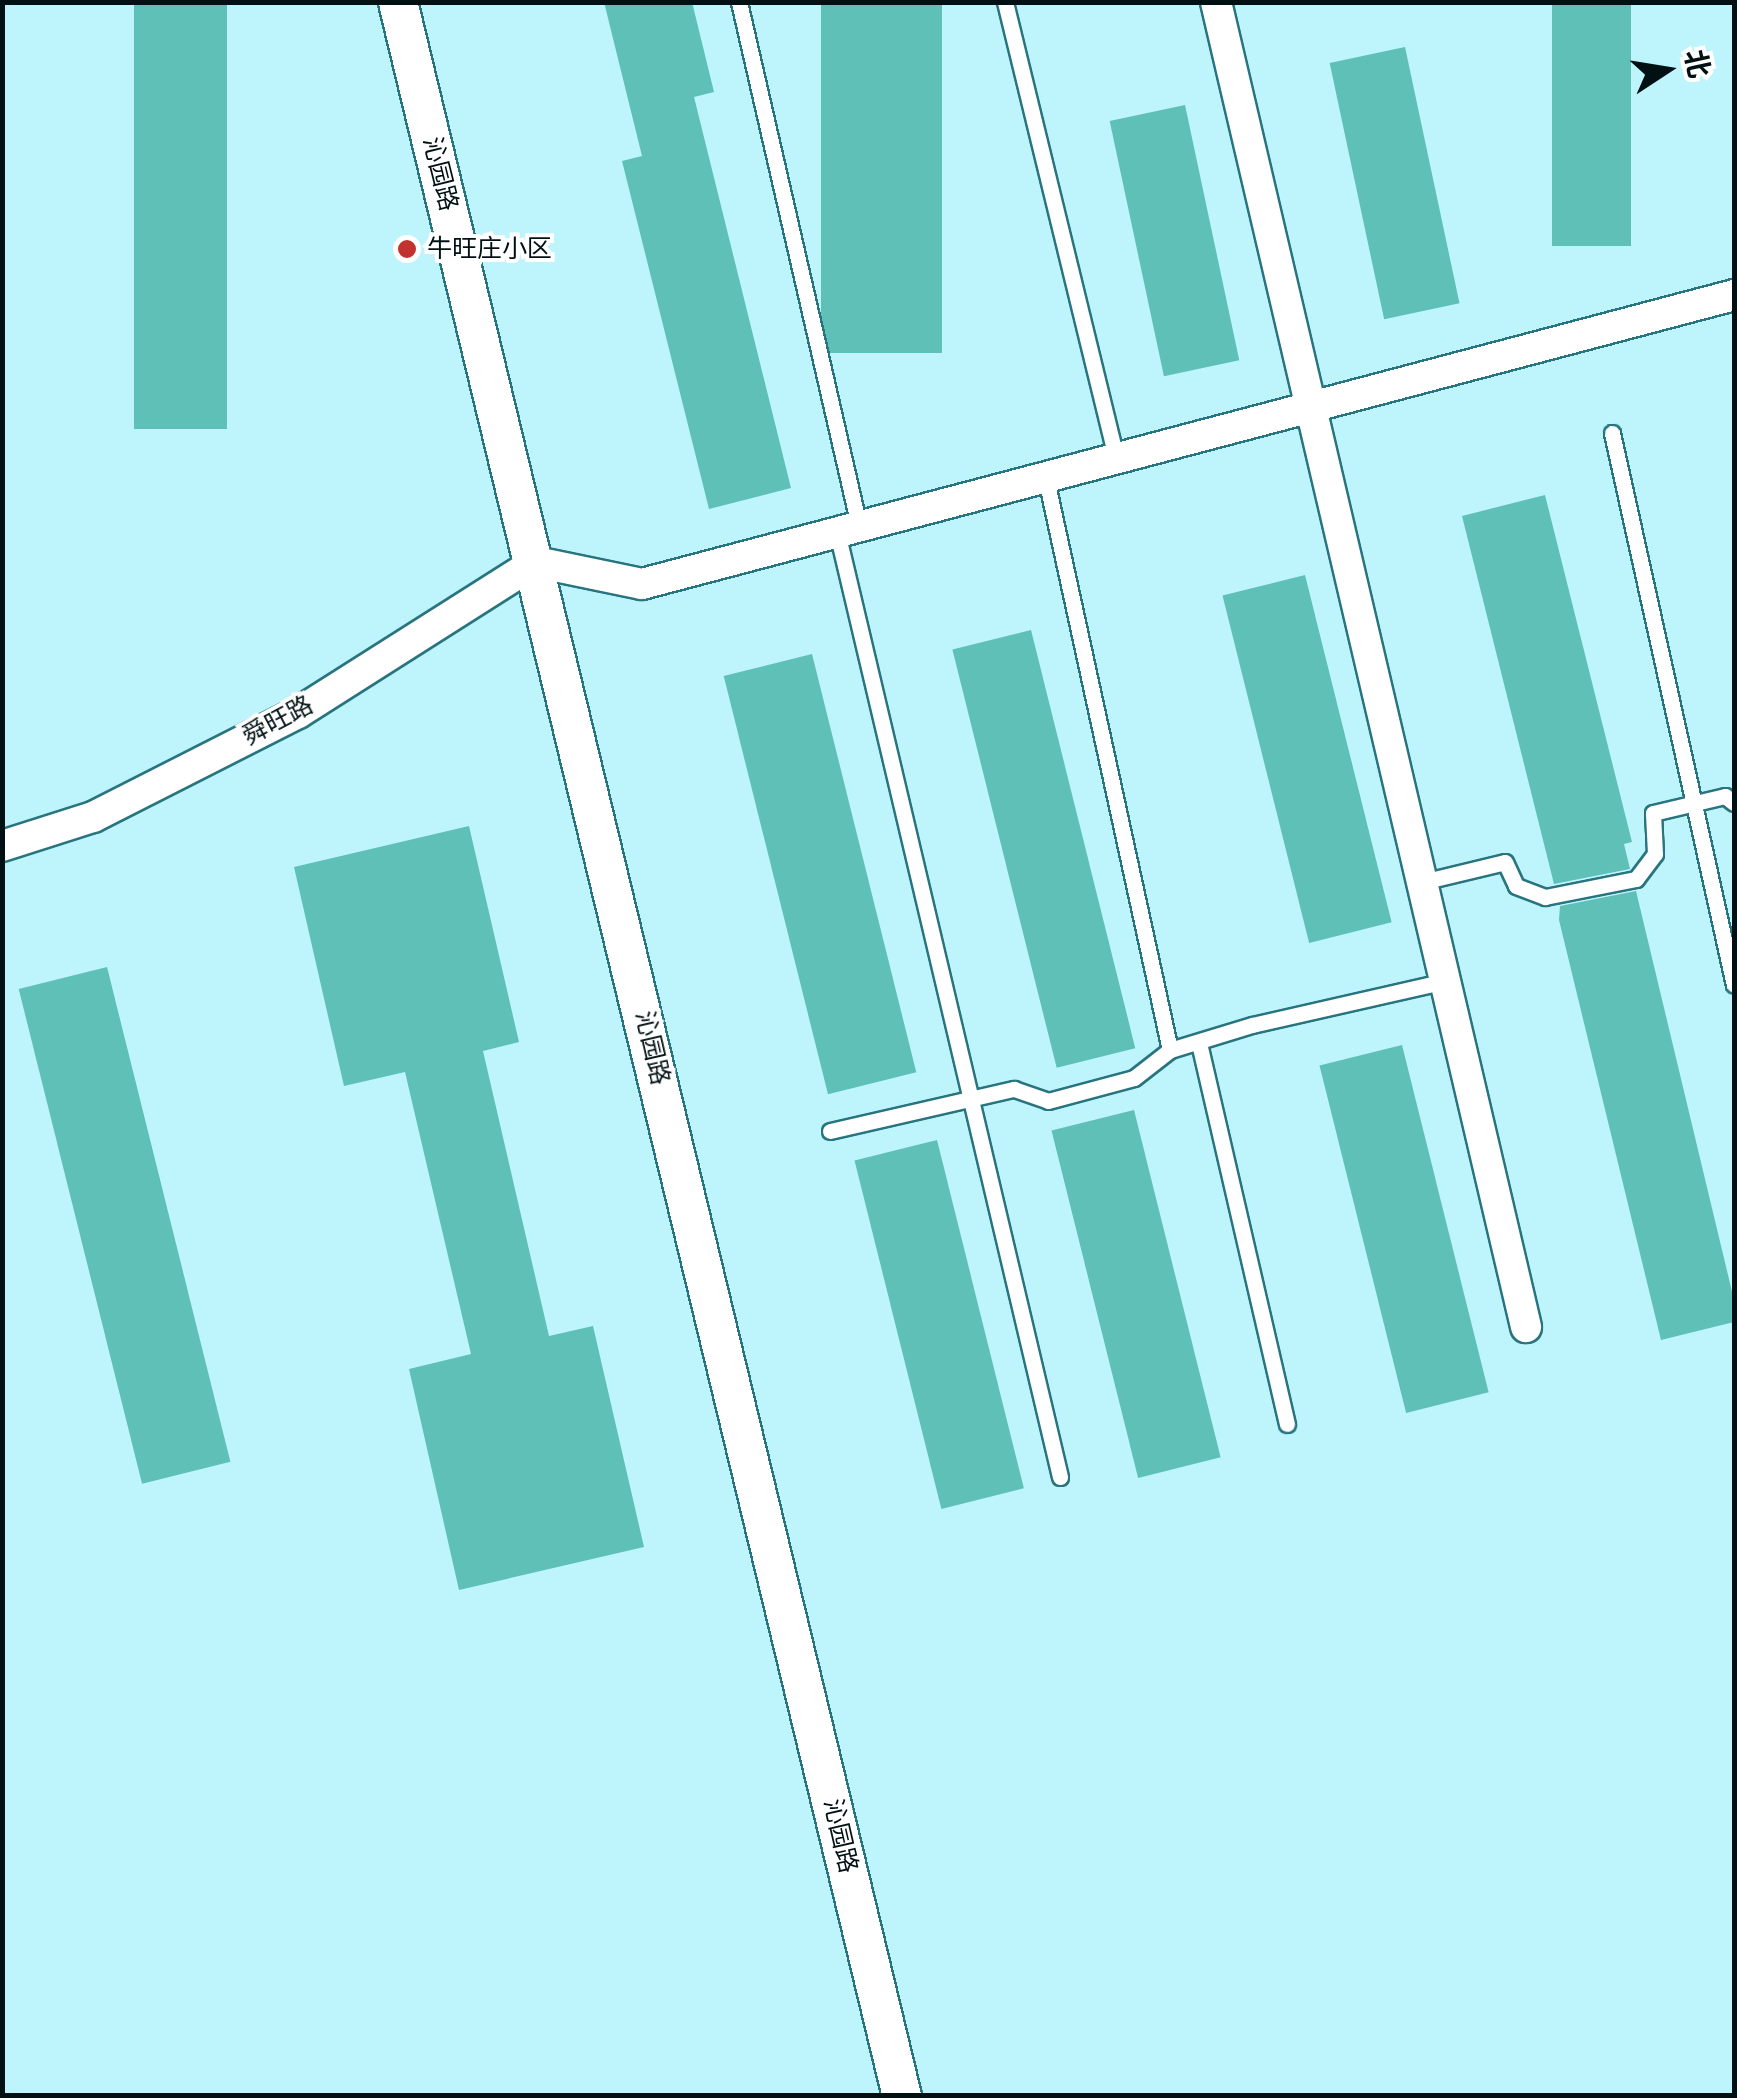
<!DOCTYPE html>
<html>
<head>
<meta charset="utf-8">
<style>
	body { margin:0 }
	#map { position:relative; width:1737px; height:2098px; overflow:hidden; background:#bef4fc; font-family:"DM Sans","Noto Sans SC",sans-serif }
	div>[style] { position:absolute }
	.building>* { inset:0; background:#5ec0b7; transform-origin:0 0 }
	.roads { filter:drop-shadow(2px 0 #28747f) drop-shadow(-2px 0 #28747f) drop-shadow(0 2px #28747f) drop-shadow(0 -2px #28747f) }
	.service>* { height:15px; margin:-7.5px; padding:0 7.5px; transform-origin:7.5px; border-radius:7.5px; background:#fff }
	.minor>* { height:30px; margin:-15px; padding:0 15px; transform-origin:15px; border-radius:15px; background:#fff }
	.tertiary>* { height:38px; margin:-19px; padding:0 19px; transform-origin:19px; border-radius:19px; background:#fff }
	.dots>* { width:28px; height:28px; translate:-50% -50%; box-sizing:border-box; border:5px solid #fff; border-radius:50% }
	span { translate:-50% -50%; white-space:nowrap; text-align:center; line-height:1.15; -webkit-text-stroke:8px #fff; paint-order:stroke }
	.street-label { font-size:25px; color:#001013 }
	.poi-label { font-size:25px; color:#001013 }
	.left { translate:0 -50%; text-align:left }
	.frame { position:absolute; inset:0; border:5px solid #001013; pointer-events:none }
	.north { position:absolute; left:1617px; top:20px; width:100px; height:100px; -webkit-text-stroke:8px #fff; paint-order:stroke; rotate:78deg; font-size:28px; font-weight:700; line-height:40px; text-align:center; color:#001013 }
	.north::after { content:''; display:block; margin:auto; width:35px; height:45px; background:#001013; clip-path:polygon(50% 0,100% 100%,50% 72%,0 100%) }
</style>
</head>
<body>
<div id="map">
	<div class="building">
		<div style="left:134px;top:2px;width:93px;height:427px"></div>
		<div style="clip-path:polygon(604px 2px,692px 2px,714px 92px,694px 97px,791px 488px,709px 509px,622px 161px,642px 156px)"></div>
		<div style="left:821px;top:2px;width:121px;height:351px"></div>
		<div style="left:1552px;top:2px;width:79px;height:244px"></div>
		<div style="left:1405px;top:47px;width:262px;height:77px;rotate:78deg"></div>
		<div style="left:1185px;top:105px;width:261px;height:77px;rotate:78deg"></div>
		<div style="clip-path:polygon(1545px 495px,1632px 842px,1624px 844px,1630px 869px,1554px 884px,1462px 516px)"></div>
		<div style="left:1305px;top:575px;width:358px;height:85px;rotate:76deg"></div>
		<div style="left:1031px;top:630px;width:431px;height:81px;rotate:76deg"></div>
		<div style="left:812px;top:654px;width:431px;height:91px;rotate:76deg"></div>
		<div style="clip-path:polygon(469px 826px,519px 1042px,483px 1051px,549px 1336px,593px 1326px,644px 1547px,459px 1590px,409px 1369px,471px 1354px,405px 1072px,344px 1086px,294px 867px)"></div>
		<div style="clip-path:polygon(1636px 891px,1734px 1300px,1734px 1322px,1661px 1340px,1559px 920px,1560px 906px)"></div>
		<div style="left:107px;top:967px;width:510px;height:91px;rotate:76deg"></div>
		<div style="left:1402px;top:1045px;width:358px;height:85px;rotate:76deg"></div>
		<div style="left:1134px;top:1110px;width:358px;height:85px;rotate:76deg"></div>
		<div style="left:937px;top:1140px;width:359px;height:85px;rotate:76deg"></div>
	</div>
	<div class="roads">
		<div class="service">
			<div style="left:739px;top:2px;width:538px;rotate:77.1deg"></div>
			<div style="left:1005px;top:2px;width:470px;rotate:76.3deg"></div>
			<div style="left:1612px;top:433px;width:565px;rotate:77.54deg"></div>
			<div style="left:1046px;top:479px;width:584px;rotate:77.75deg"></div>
			<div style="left:837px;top:532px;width:971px;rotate:76.72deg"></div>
			<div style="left:1422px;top:882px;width:85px;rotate:-13.5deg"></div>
			<div style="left:1505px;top:862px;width:26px;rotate:65deg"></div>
			<div style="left:1516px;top:886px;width:31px;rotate:21deg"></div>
			<div style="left:1545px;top:897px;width:93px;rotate:-11.2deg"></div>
			<div style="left:1636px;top:879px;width:31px;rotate:-53deg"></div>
			<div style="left:1655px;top:854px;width:41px;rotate:-92.8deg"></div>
			<div style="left:1653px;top:813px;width:74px;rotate:-13.3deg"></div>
			<div style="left:1725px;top:796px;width:11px;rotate:38deg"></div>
			<div style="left:1199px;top:1043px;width:391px;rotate:77deg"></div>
			<div style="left:830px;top:1131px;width:189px;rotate:-12.9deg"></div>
			<div style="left:1014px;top:1089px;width:36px;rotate:19deg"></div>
			<div style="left:1048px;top:1101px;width:89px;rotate:-15deg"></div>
			<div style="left:1134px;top:1078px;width:46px;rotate:-37.9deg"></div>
			<div style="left:1170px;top:1050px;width:86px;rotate:-17deg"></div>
			<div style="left:1252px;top:1025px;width:198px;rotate:-12.8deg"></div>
		</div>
		<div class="minor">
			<div style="left:1216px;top:2px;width:1361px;rotate:76.83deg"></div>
			<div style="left:2px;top:846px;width:96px;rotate:-17.7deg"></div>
			<div style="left:93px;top:817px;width:230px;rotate:-26.9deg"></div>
			<div style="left:298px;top:713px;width:282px;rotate:-32.4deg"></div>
			<div style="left:536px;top:562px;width:108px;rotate:11.7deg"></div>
			<div style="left:642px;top:584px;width:1130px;rotate:-14.82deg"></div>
		</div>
		<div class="tertiary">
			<div style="left:398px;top:2px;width:2154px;rotate:76.47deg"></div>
		</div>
	</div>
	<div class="dots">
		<div style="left:407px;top:249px;background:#c1332c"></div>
	</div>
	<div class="street-label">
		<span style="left:440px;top:174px;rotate:76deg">沁园路</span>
		<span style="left:278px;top:721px;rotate:-28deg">舜旺路</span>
		<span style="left:652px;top:1048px;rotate:77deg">沁园路</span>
		<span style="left:840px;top:1836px;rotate:77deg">沁园路</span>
	</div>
	<div class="poi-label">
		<span class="left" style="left:427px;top:249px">牛旺庄小区</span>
	</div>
	<div class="frame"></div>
	<div class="north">北</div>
</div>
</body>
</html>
